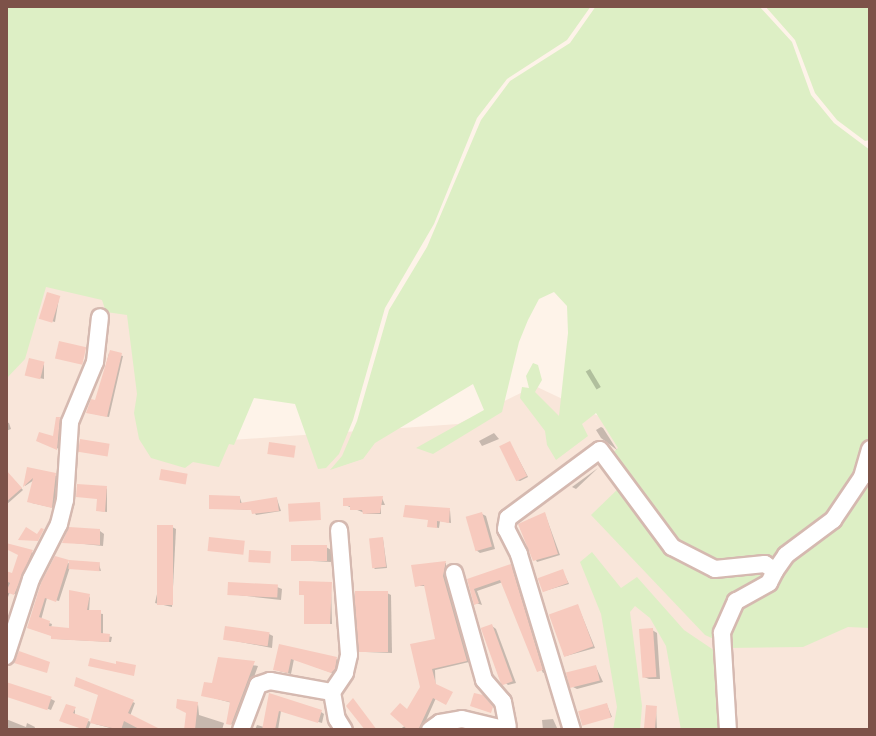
<!DOCTYPE html>
<html>
<head>
<meta charset="utf-8">
<style>
	body { margin:0 }
	#map { position:relative; width:876px; height:736px; overflow:hidden; background:#fef3e9; font-family:Ubuntu,sans-serif }
	div>[style] { position:absolute }
	.residential>* { inset:0; background:#f9e6da }
	.green>* { inset:0; background:#ddefc5 }
	.shadow>* { inset:0; background:#0003; transform-origin:0 0 }
	.building>* { inset:0; background:#f7cabe; transform-origin:0 0 }
	.roads { filter:drop-shadow(2px 0 #d5b9b0) drop-shadow(-2px 0 #d5b9b0) drop-shadow(0 2px #d5b9b0) drop-shadow(0 -2px #d5b9b0) }
	.minor>* { height:16px; margin:-8px; padding:0 8px; transform-origin:8px; border-radius:8px; background:#fff }
	span { translate:-50% -50%; white-space:nowrap; text-align:center; line-height:1.15; -webkit-text-stroke:8px #fff7f2; paint-order:stroke }
	.frame { position:absolute; inset:0; border:8px solid #7d5249; pointer-events:none }
</style>
</head>
<body>
<div id="map">
	<div class="residential">
		<div style="clip-path:polygon(19px 285px,176px 292px,232px 440px,458px 424px,535px 386px,662px 446px,657px 578px,752px 621px,870px 615px,870px 730px,6px 730px,6px 297px)"></div>
	</div>
	<div class="green">
		<div style="clip-path:polygon(6px 6px,591px 6px,567px 40px,507px 79px,477px 118px,434px 224px,385px 308px,353px 420px,339px 454px,326px 468px,318px 469px,295px 404px,254px 398px,234px 445px,229px 444px,219px 467px,193px 462px,185px 468px,151px 458px,139px 439px,134px 413px,137px 394px,127px 315px,106px 312px,102px 300px,46px 287px,25px 359px,6px 379px)"></div>
		<div style="clip-path:polygon(596px 6px,759px 6px,792px 42px,811px 95px,834px 123px,870px 150px,870px 628px,848px 627px,803px 647px,726px 648px,731px 617px,779px 574px,711px 561px,684px 549px,609px 456px,618px 448px,596px 413px,582px 424px,588px 436px,556px 460px,547px 445px,545px 431px,520px 398px,522px 387px,529px 388px,526px 376px,533px 363px,538px 365px,542px 380px,535px 392px,559px 416px,568px 333px,567px 306px,554px 292px,539px 299px,528px 320px,519px 342px,502px 412px,433px 454px,416px 448px,484px 410px,473px 384px,375px 443px,363px 459px,330px 470px,342px 456px,357px 421px,389px 310px,427px 247px,481px 120px,510px 81px,570px 43px)"></div>
		<div style="clip-path:polygon(765px 6px,870px 6px,870px 140px,865px 141px,837px 120px,815px 93px,795px 40px)"></div>
		<div style="clip-path:polygon(621px 486px,686px 560px,754px 567px,765px 573px,728px 602px,720px 617px,716px 640px,705px 635px,591px 515px)"></div>
		<div style="clip-path:polygon(592px 552px,621px 588px,637px 577px,684px 630px,721px 655px,724px 730px,681px 730px,666px 646px,650px 618px,635px 606px,630px 612px,642px 706px,640px 730px,613px 730px,617px 707px,601px 614px,580px 562px)"></div>
	</div>
	<div class="shadow">
		<div style="clip-path:polygon(59px 298px,55px 322px,44px 319px)"></div>
		<div style="clip-path:polygon(109px 353px,123px 356px,109px 417px,90px 413px,97px 402px)"></div>
		<div style="clip-path:polygon(44px 364px,44px 379px,30px 376px)"></div>
		<div style="left:590px;top:369px;width:21px;height:5px;rotate:59deg"></div>
		<div style="clip-path:polygon(59px 419px,62px 420px,59px 449px,39px 440px,55px 439px)"></div>
		<div style="clip-path:polygon(6px 422px,9px 423px,11px 429px,6px 431px)"></div>
		<div style="clip-path:polygon(601px 427px,603px 428px,617px 450px,601px 438px,596px 430px)"></div>
		<div style="clip-path:polygon(494px 433px,499px 439px,482px 446px,479px 441px)"></div>
		<div style="clip-path:polygon(510px 443px,528px 477px,520px 481px,517px 480px)"></div>
		<div style="clip-path:polygon(598px 468px,576px 489px,572px 487px)"></div>
		<div style="clip-path:polygon(28px 469px,57px 476px,54px 508px,32px 503px,34px 480px,25px 486px)"></div>
		<div style="clip-path:polygon(13px 479px,23px 490px,6px 505px,6px 481px)"></div>
		<div style="clip-path:polygon(107px 488px,107px 512px,100px 511px,99px 498px)"></div>
		<div style="clip-path:polygon(240px 498px,242px 504px,277px 499px,281px 511px,256px 515px,253px 510px,211px 508px)"></div>
		<div style="clip-path:polygon(382px 498px,385px 505px,381px 505px,381px 514px,367px 514px,345px 505px)"></div>
		<div style="clip-path:polygon(450px 510px,451px 523px,440px 521px,439px 528px,430px 526px)"></div>
		<div style="clip-path:polygon(482px 514px,486px 516px,495px 549px,480px 553px,476px 550px)"></div>
		<div style="clip-path:polygon(545px 514px,560px 555px,537px 562px,520px 528px,528px 520px)"></div>
		<div style="clip-path:polygon(172px 527px,176px 529px,172px 607px,155px 603px)"></div>
		<div style="clip-path:polygon(100px 531px,104px 534px,103px 546px,65px 542px)"></div>
		<div style="clip-path:polygon(383px 539px,387px 568px,375px 569px,373px 567px)"></div>
		<div style="clip-path:polygon(6px 545px,34px 553px,17px 595px,10px 592px,6px 602px,6px 573px,13px 576px,20px 555px)"></div>
		<div style="clip-path:polygon(326px 547px,331px 550px,331px 562px,293px 560px)"></div>
		<div style="clip-path:polygon(56px 559px,71px 564px,99px 564px,101px 571px,70px 567px,59px 601px,47px 598px,41px 620px,52px 624px,51px 628px,71px 630px,90px 596px,89px 612px,103px 614px,103px 635px,112px 637px,111px 642px,56px 639px,53px 635px,31px 628px)"></div>
		<div style="clip-path:polygon(446px 563px,446px 579px,469px 662px,435px 670px,436px 698px,424px 725px,417px 730px,399px 730px,406px 725px,408px 711px,422px 687px,437px 641px,426px 586px,417px 586px,413px 567px)"></div>
		<div style="clip-path:polygon(510px 567px,514px 569px,545px 672px,543px 673px,503px 582px,477px 591px,482px 605px,476px 603px,470px 580px)"></div>
		<div style="clip-path:polygon(563px 572px,569px 584px,544px 591px)"></div>
		<div style="clip-path:polygon(331px 584px,332px 624px,306px 623px,306px 596px,301px 594px)"></div>
		<div style="clip-path:polygon(277px 587px,282px 589px,281px 600px,229px 594px)"></div>
		<div style="clip-path:polygon(387px 593px,391px 595px,392px 653px,365px 652px,362px 651px)"></div>
		<div style="clip-path:polygon(578px 606px,595px 648px,566px 656px,563px 654px)"></div>
		<div style="clip-path:polygon(492px 626px,496px 629px,516px 683px,508px 685px,499px 677px,483px 629px)"></div>
		<div style="clip-path:polygon(652px 630px,657px 633px,660px 679px,649px 679px,644px 677px)"></div>
		<div style="clip-path:polygon(269px 634px,273px 636px,272px 648px,225px 639px)"></div>
		<div style="clip-path:polygon(280px 646px,336px 659px,340px 661px,335px 674px,294px 659px,291px 674px,279px 671px,275px 669px)"></div>
		<div style="clip-path:polygon(220px 659px,258px 666px,236px 726px,228px 723px,232px 703px,203px 695px,213px 685px)"></div>
		<div style="clip-path:polygon(596px 667px,603px 682px,577px 689px,573px 687px)"></div>
		<div style="clip-path:polygon(78px 679px,135px 703px,130px 716px,158px 730px,118px 730px,95px 724px,100px 695px)"></div>
		<div style="clip-path:polygon(6px 694px,51px 699px,55px 701px,51px 710px)"></div>
		<div style="clip-path:polygon(272px 695px,321px 712px,324px 714px,322px 723px,281px 711px,278px 730px,255px 730px,257px 725px,264px 727px)"></div>
		<div style="clip-path:polygon(198px 704px,199px 715px,224px 723px,222px 730px,186px 730px)"></div>
		<div style="clip-path:polygon(607px 705px,612px 717px,583px 723px)"></div>
		<div style="clip-path:polygon(656px 708px,657px 730px,645px 730px)"></div>
		<div style="clip-path:polygon(75px 709px,75px 716px,91px 722px,88px 730px,64px 722px)"></div>
		<div style="clip-path:polygon(6px 719px,26px 727px,27px 723px,35px 727px,34px 730px,14px 730px,6px 727px)"></div>
		<div style="clip-path:polygon(553px 719px,558px 730px,543px 730px,542px 720px)"></div>
	</div>
	<div class="building">
		<div style="left:47px;top:292px;width:14px;height:28px;rotate:17deg"></div>
		<div style="left:59px;top:341px;width:28px;height:18px;rotate:13deg"></div>
		<div style="clip-path:polygon(110px 350px,122px 353px,107px 417px,86px 413px,91px 399px,95px 400px)"></div>
		<div style="left:29px;top:358px;width:16px;height:18px;rotate:14deg"></div>
		<div style="clip-path:polygon(56px 417px,60px 417px,57px 450px,36px 441px,39px 432px,53px 436px)"></div>
		<div style="left:80px;top:439px;width:30px;height:13px;rotate:9deg"></div>
		<div style="left:510px;top:441px;width:39px;height:12px;rotate:64deg"></div>
		<div style="left:269px;top:442px;width:27px;height:12px;rotate:8deg"></div>
		<div style="clip-path:polygon(27px 467px,56px 473px,52px 508px,27px 502px,33px 478px,23px 487px)"></div>
		<div style="left:161px;top:469px;width:27px;height:11px;rotate:10deg"></div>
		<div style="clip-path:polygon(6px 470px,22px 488px,6px 502px)"></div>
		<div style="clip-path:polygon(77px 484px,107px 486px,105px 512px,96px 511px,97px 499px,76px 497px)"></div>
		<div style="clip-path:polygon(209px 495px,240px 496px,240px 503px,277px 497px,279px 511px,252px 514px,251px 510px,209px 509px)"></div>
		<div style="clip-path:polygon(383px 496px,380px 513px,363px 514px,362px 510px,350px 510px,350px 506px,343px 506px,343px 498px)"></div>
		<div style="left:320px;top:502px;width:18px;height:32px;rotate:87deg"></div>
		<div style="clip-path:polygon(405px 505px,450px 508px,449px 523px,437px 521px,437px 528px,427px 527px,428px 520px,403px 517px)"></div>
		<div style="left:482px;top:512px;width:36px;height:17px;rotate:74deg"></div>
		<div style="clip-path:polygon(545px 512px,558px 554px,533px 561px,518px 524px)"></div>
		<div style="left:157px;top:525px;width:16px;height:80px"></div>
		<div style="clip-path:polygon(26px 527px,37px 534px,41px 528px,44px 529px,38px 541px,18px 540px)"></div>
		<div style="clip-path:polygon(69px 527px,100px 529px,100px 545px,62px 543px)"></div>
		<div style="left:209px;top:537px;width:36px;height:14px;rotate:6deg"></div>
		<div style="left:383px;top:537px;width:30px;height:14px;rotate:84deg"></div>
		<div style="clip-path:polygon(6px 543px,33px 550px,14px 595px,6px 592px,10px 583px,6px 581px,6px 571px,12px 573px,18px 555px,6px 549px)"></div>
		<div style="left:291px;top:545px;width:36px;height:16px"></div>
		<div style="left:249px;top:550px;width:22px;height:12px;rotate:3deg"></div>
		<div style="clip-path:polygon(55px 556px,69px 560px,56px 602px,45px 598px,39px 617px,50px 621px,49px 626px,69px 628px,69px 590px,90px 594px,87px 610px,101px 610px,101px 633px,110px 634px,109px 642px,51px 639px,51px 636px,27px 628px,41px 583px)"></div>
		<div style="left:69px;top:560px;width:31px;height:9px;rotate:4deg"></div>
		<div style="clip-path:polygon(446px 561px,443px 576px,467px 661px,432px 669px,436px 684px,453px 692px,446px 705px,433px 698px,419px 728px,408px 730px,390px 714px,400px 703px,407px 709px,420px 687px,410px 644px,435px 639px,424px 585px,415px 587px,411px 565px)"></div>
		<div style="clip-path:polygon(511px 564px,543px 670px,537px 672px,500px 580px,474px 589px,479px 603px,474px 605px,467px 579px)"></div>
		<div style="left:563px;top:569px;width:15px;height:27px;rotate:70deg"></div>
		<div style="clip-path:polygon(299px 581px,332px 582px,330px 624px,304px 624px,304px 595px,299px 595px)"></div>
		<div style="left:228px;top:582px;width:50px;height:13px;rotate:3deg"></div>
		<div style="left:355px;top:591px;width:33px;height:61px"></div>
		<div style="left:578px;top:604px;width:45px;height:31px;rotate:70deg"></div>
		<div style="left:492px;top:624px;width:61px;height:12px;rotate:70deg"></div>
		<div style="left:225px;top:626px;width:45px;height:14px;rotate:8deg"></div>
		<div style="left:653px;top:628px;width:49px;height:14px;rotate:86deg"></div>
		<div style="clip-path:polygon(279px 644px,337px 657px,335px 669px,331px 673px,291px 659px,288px 673px,273px 670px)"></div>
		<div style="clip-path:polygon(19px 651px,50px 662px,47px 673px,14px 663px)"></div>
		<div style="clip-path:polygon(218px 657px,255px 661px,231px 725px,226px 724px,230px 702px,201px 696px,204px 682px,212px 683px)"></div>
		<div style="clip-path:polygon(90px 658px,116px 664px,116px 661px,136px 665px,134px 676px,88px 666px)"></div>
		<div style="left:596px;top:665px;width:16px;height:31px;rotate:76deg"></div>
		<div style="clip-path:polygon(76px 677px,134px 700px,128px 713px,162px 730px,141px 730px,124px 721px,121px 730px,90px 723px,98px 695px,74px 686px)"></div>
		<div style="left:6px;top:682px;width:48px;height:14px;rotate:18deg"></div>
		<div style="clip-path:polygon(269px 693px,322px 710px,318px 723px,279px 711px,275px 730px,262px 730px)"></div>
		<div style="clip-path:polygon(474px 693px,483px 695px,493px 707px,491px 713px,470px 706px)"></div>
		<div style="clip-path:polygon(353px 698px,377px 730px,365px 730px,346px 706px)"></div>
		<div style="clip-path:polygon(177px 699px,198px 702px,195px 730px,184px 730px,186px 713px,176px 708px)"></div>
		<div style="left:607px;top:703px;width:15px;height:30px;rotate:74deg"></div>
		<div style="clip-path:polygon(66px 704px,76px 707px,73px 713px,89px 719px,85px 730px,59px 721px)"></div>
		<div style="left:646px;top:705px;width:11px;height:25px;rotate:5deg"></div>
	</div>
	<div class="roads">
		<div class="minor">
			<div style="left:339px;top:530px;width:125px;rotate:85.4deg"></div>
			<div style="left:349px;top:655px;width:18px;rotate:103deg"></div>
			<div style="left:345px;top:673px;width:23px;rotate:124deg"></div>
			<div style="left:332px;top:692px;width:27px;rotate:80deg"></div>
			<div style="left:337px;top:719px;width:13px;rotate:58deg"></div>
			<div style="left:775px;top:571px;width:19px;rotate:-55deg"></div>
			<div style="left:786px;top:555px;width:59px;rotate:-36.7deg"></div>
			<div style="left:833px;top:520px;width:52px;rotate:-56deg"></div>
			<div style="left:862px;top:477px;width:29px;rotate:-74deg"></div>
			<div style="left:454px;top:573px;width:111px;rotate:74.3deg"></div>
			<div style="left:484px;top:680px;width:29px;rotate:49deg"></div>
			<div style="left:503px;top:702px;width:25px;rotate:79deg"></div>
			<div style="left:6px;top:656px;width:81px;rotate:-72deg"></div>
			<div style="left:31px;top:579px;width:62px;rotate:-63deg"></div>
			<div style="left:59px;top:524px;width:25px;rotate:-76deg"></div>
			<div style="left:65px;top:500px;width:78px;rotate:-86.3deg"></div>
			<div style="left:70px;top:422px;width:65px;rotate:-67.4deg"></div>
			<div style="left:95px;top:362px;width:45px;rotate:-83.7deg"></div>
			<div style="left:241px;top:730px;width:48px;rotate:-69.3deg"></div>
			<div style="left:258px;top:685px;width:13px;rotate:-18deg"></div>
			<div style="left:270px;top:681px;width:63px;rotate:10.1deg"></div>
			<div style="left:430px;top:730px;width:12px;rotate:-35deg"></div>
			<div style="left:440px;top:723px;width:22px;rotate:-10deg"></div>
			<div style="left:462px;top:719px;width:46px;rotate:13.7deg"></div>
			<div style="left:572px;top:730px;width:184px;rotate:-106.8deg"></div>
			<div style="left:519px;top:554px;width:28px;rotate:-117deg"></div>
			<div style="left:506px;top:529px;width:11px;rotate:-80deg"></div>
			<div style="left:508px;top:518px;width:114px;rotate:-36.5deg"></div>
			<div style="left:600px;top:450px;width:121px;rotate:53.4deg"></div>
			<div style="left:672px;top:547px;width:48px;rotate:27.1deg"></div>
			<div style="left:715px;top:569px;width:50px;rotate:-5.7deg"></div>
			<div style="left:765px;top:564px;width:12px;rotate:35deg"></div>
			<div style="left:775px;top:571px;width:13px;rotate:117deg"></div>
			<div style="left:769px;top:583px;width:38px;rotate:151deg"></div>
			<div style="left:736px;top:601px;width:35px;rotate:114deg"></div>
			<div style="left:722px;top:633px;width:97px;rotate:86.5deg"></div>
		</div>
	</div>
	<div class="frame"></div>
</div>
</body>
</html>
